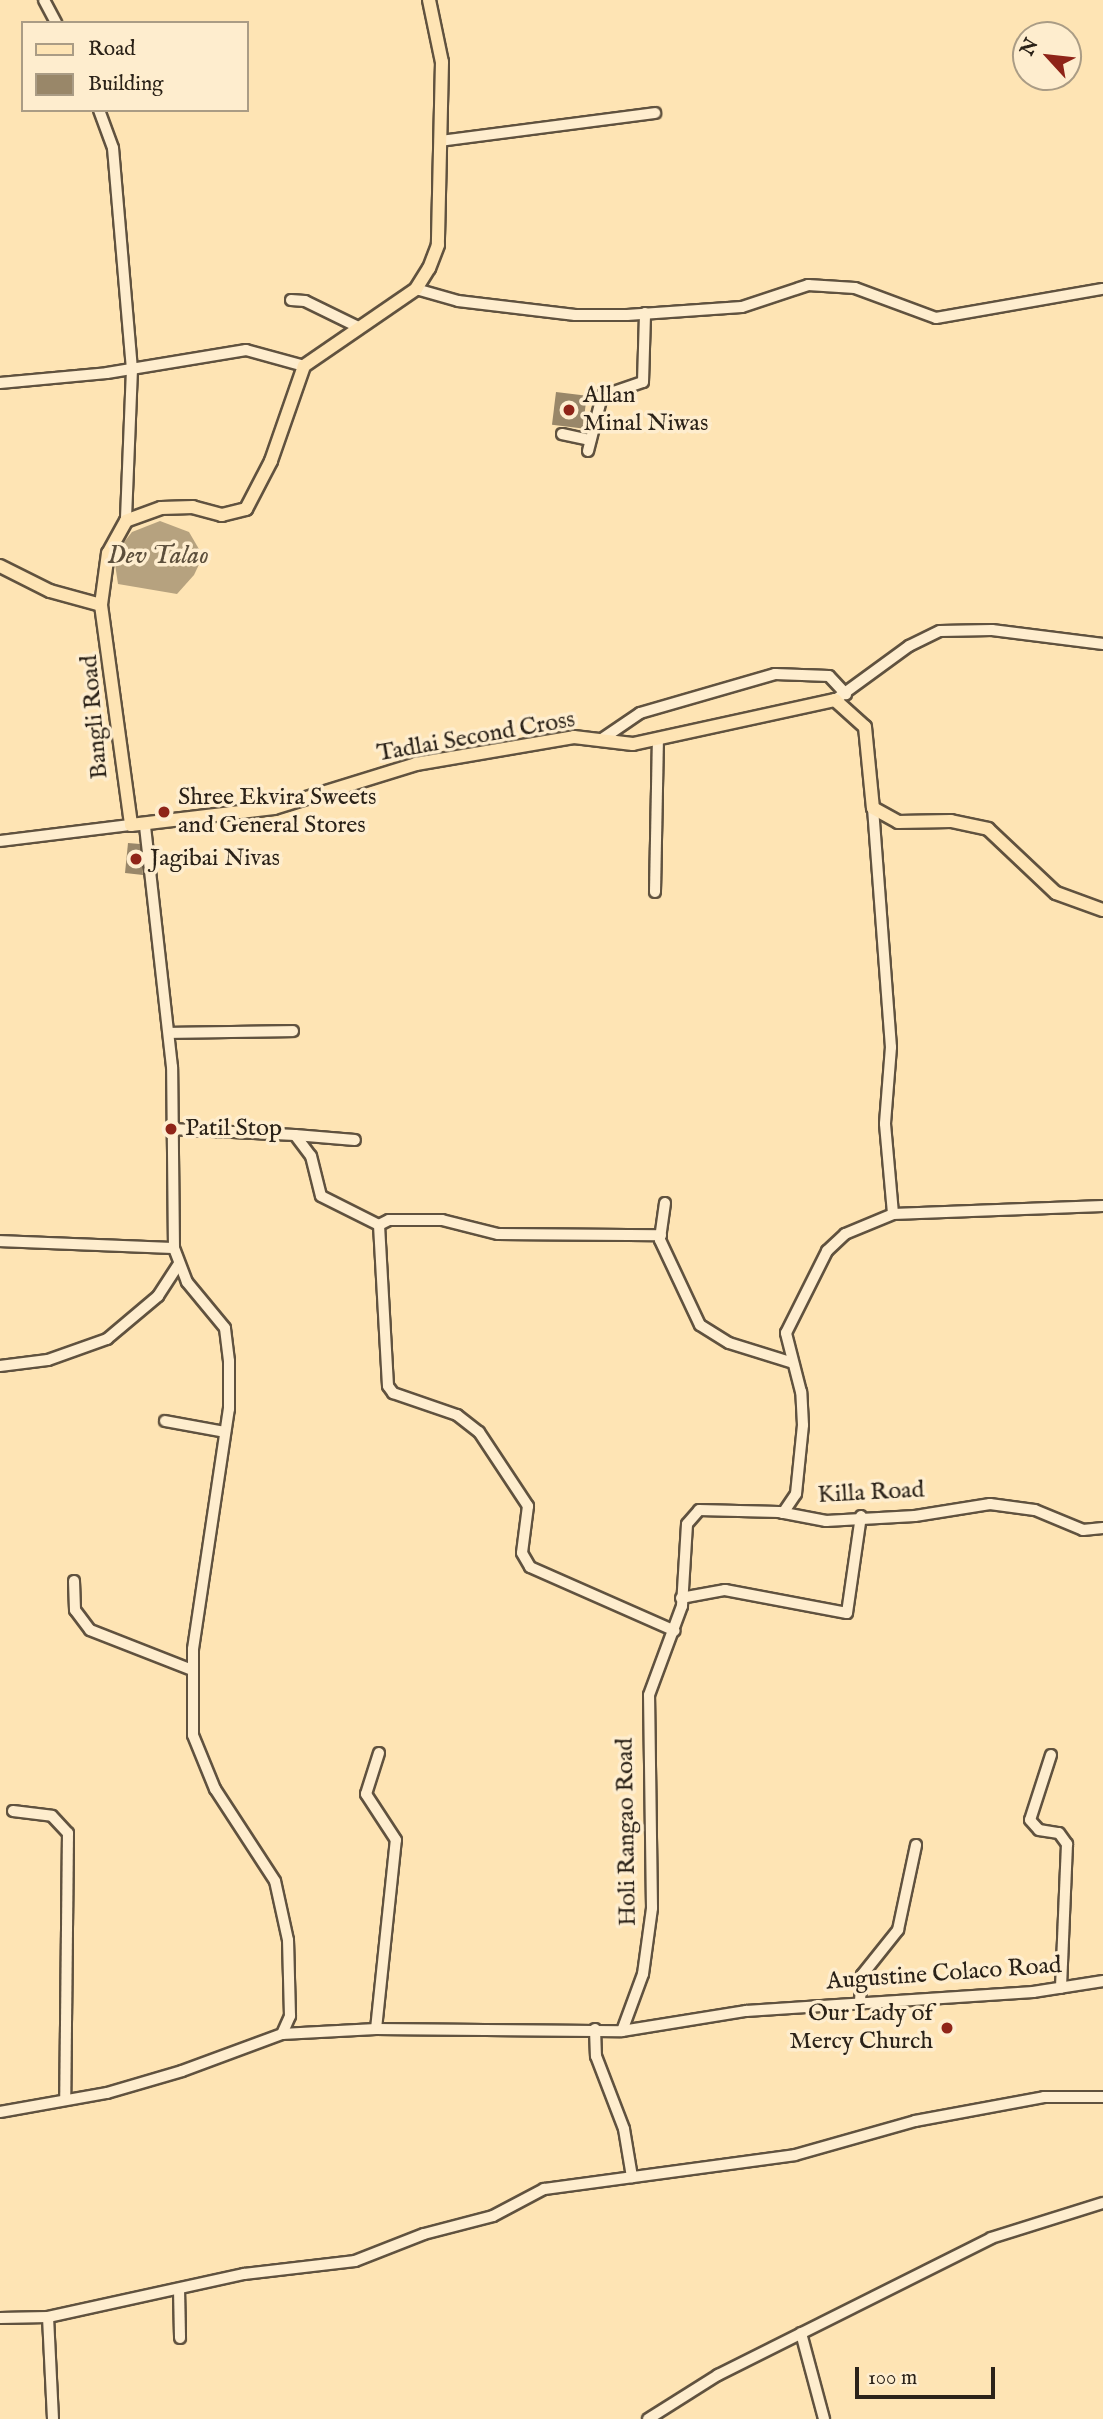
<!DOCTYPE html>
<html>
<head>
<meta charset="utf-8">
<style>
	body { margin:0 }
	#map { position:relative; width:1103px; height:2419px; overflow:hidden; background:#fee4b4; font-family:"IM FELL English",serif }
	div>[style] { position:absolute }
	.water>* { inset:0; background:#b6a27f }
	.building>* { inset:0; background:#998769; transform-origin:0 0 }
	.roads { filter:drop-shadow(2px 0 #60523f) drop-shadow(-2px 0 #60523f) drop-shadow(0 2px #60523f) drop-shadow(0 -2px #60523f) }
	.minor>* { height:10px; margin:-5px; padding:0 5px; transform-origin:5px; border-radius:5px; background:#feedce }
	.major>* { height:12px; margin:-6px; padding:0 6px; transform-origin:6px; border-radius:6px; background:#fee4b4 }
	.dots>* { width:19px; height:19px; translate:-50% -50%; box-sizing:border-box; border:4px solid #feedce; border-radius:50% }
	span { translate:-50% -50%; white-space:nowrap; text-align:center; line-height:1.15; -webkit-text-stroke:7px #feedce; paint-order:stroke }
	.poi-label { font-size:24px; color:#2b2218 }
	.left { translate:0 -50%; text-align:left }
	.right { translate:-100% -50%; text-align:right }
	.street-label { font-size:24px; color:#2b2218 }
	.water-label { font-size:26px; color:#5c4f3c; font-style:italic }
	.legend { position:absolute; left:21px; top:21px; width:228px; height:91px; box-sizing:border-box; background:#feedce; border:2px solid #aa9c85; margin:0; padding:9px 12px; list-style:none; font-size:21px; color:#2b2218 }
	.legend li { display:flex; align-items:center; gap:14px; height:35px }
	.legend b { width:35px; border:2px solid #aa9c85 }
	.north { position:absolute; left:1012px; top:21px; width:70px; height:70px; box-sizing:border-box; background:#feedce; border:2px solid #aa9c85; border-radius:50%; rotate:297deg; font-size:19px; font-weight:700; line-height:28px; text-align:center; color:#2b2218 }
	.north::after { content:''; display:block; margin:auto; width:24px; height:32px; background:#8f2418; clip-path:polygon(50% 0,100% 100%,50% 72%,0 100%) }
	.scale { position:absolute; left:855px; top:2367px; width:140px; height:32px; box-sizing:border-box; border:4px solid #2b2218; border-top:0; padding-left:9px; font-size:21px; line-height:24px; white-space:nowrap; color:#2b2218; -webkit-text-stroke:5px #feedce; paint-order:stroke }
</style>
</head>
<body>
<div id="map">
	<div class="water">
		<div style="clip-path:polygon(160px 521px,189px 532px,203px 556px,194px 575px,177px 594px,118px 584px,115px 564px,121px 546px,132px 532px)"></div>
	</div>
	<div class="building">
		<div style="left:556px;top:392px;width:31px;height:33px;rotate:7deg"></div>
		<div style="clip-path:polygon(128px 843px,140px 844px,143px 875px,125px 873px)"></div>
	</div>
	<div class="roads">
		<div class="minor">
			<div style="left:44px;top:0;width:26px;rotate:62deg"></div>
			<div style="left:99px;top:110px;width:40px;rotate:69.8deg"></div>
			<div style="left:113px;top:148px;width:222px;rotate:85.1deg"></div>
			<div style="left:132px;top:369px;width:152px;rotate:92.3deg"></div>
			<div style="left:440px;top:141px;width:217px;rotate:-7.4deg"></div>
			<div style="left:416px;top:289px;width:44px;rotate:15.9deg"></div>
			<div style="left:458px;top:301px;width:118px;rotate:6.8deg"></div>
			<div style="left:575px;top:315px;width:52px"></div>
			<div style="left:627px;top:315px;width:115px;rotate:-4deg"></div>
			<div style="left:742px;top:307px;width:70px;rotate:-18.4deg"></div>
			<div style="left:808px;top:285px;width:47px;rotate:3.7deg"></div>
			<div style="left:855px;top:288px;width:86px;rotate:20.3deg"></div>
			<div style="left:936px;top:318px;width:169px;rotate:-9.9deg"></div>
			<div style="left:291px;top:300px;width:14px;rotate:4deg"></div>
			<div style="left:305px;top:301px;width:61px;rotate:26.1deg"></div>
			<div style="left:0;top:383px;width:107px;rotate:-5.3deg"></div>
			<div style="left:107px;top:373px;width:141px;rotate:-9.4deg"></div>
			<div style="left:246px;top:350px;width:60px;rotate:15.4deg"></div>
			<div style="left:562px;top:434px;width:29px;rotate:12deg"></div>
			<div style="left:588px;top:451px;width:57px;rotate:-75.7deg"></div>
			<div style="left:602px;top:396px;width:43px;rotate:-18.9deg"></div>
			<div style="left:643px;top:382px;width:69px;rotate:-88.3deg"></div>
			<div style="left:835px;top:700px;width:92px;rotate:-36.1deg"></div>
			<div style="left:909px;top:646px;width:34px;rotate:-26deg"></div>
			<div style="left:940px;top:631px;width:52px;rotate:-1.1deg"></div>
			<div style="left:992px;top:630px;width:112px;rotate:7.2deg"></div>
			<div style="left:602px;top:739px;width:46px;rotate:-34.4deg"></div>
			<div style="left:640px;top:713px;width:141px;rotate:-16.1deg"></div>
			<div style="left:775px;top:674px;width:54px;rotate:2.1deg"></div>
			<div style="left:829px;top:676px;width:25px;rotate:47deg"></div>
			<div style="left:873px;top:808px;width:240px;rotate:85.7deg"></div>
			<div style="left:891px;top:1047px;width:77px;rotate:94.5deg"></div>
			<div style="left:885px;top:1124px;width:90px;rotate:84.9deg"></div>
			<div style="left:0;top:841px;width:132px;rotate:-7deg"></div>
			<div style="left:655px;top:892px;width:154px;rotate:-88.9deg"></div>
			<div style="left:169px;top:1033px;width:124px;rotate:-0.9deg"></div>
			<div style="left:171px;top:1129px;width:124px;rotate:2.8deg"></div>
			<div style="left:295px;top:1135px;width:26px;rotate:53deg"></div>
			<div style="left:311px;top:1156px;width:41px;rotate:76deg"></div>
			<div style="left:321px;top:1196px;width:65px;rotate:26.6deg"></div>
			<div style="left:379px;top:1225px;width:11px;rotate:-27deg"></div>
			<div style="left:389px;top:1220px;width:53px"></div>
			<div style="left:442px;top:1220px;width:58px;rotate:14deg"></div>
			<div style="left:498px;top:1234px;width:163px;rotate:0.4deg"></div>
			<div style="left:295px;top:1135px;width:60px;rotate:4.8deg"></div>
			<div style="left:665px;top:1203px;width:37px;rotate:98deg"></div>
			<div style="left:660px;top:1240px;width:94px;rotate:64.8deg"></div>
			<div style="left:700px;top:1325px;width:34px;rotate:32deg"></div>
			<div style="left:729px;top:1343px;width:64px;rotate:17.3deg"></div>
			<div style="left:379px;top:1225px;width:161px;rotate:86.8deg"></div>
			<div style="left:388px;top:1386px;width:9px;rotate:54deg"></div>
			<div style="left:393px;top:1393px;width:68px;rotate:19deg"></div>
			<div style="left:457px;top:1415px;width:28px;rotate:38deg"></div>
			<div style="left:479px;top:1432px;width:89px;rotate:56.5deg"></div>
			<div style="left:528px;top:1506px;width:47px;rotate:97.3deg"></div>
			<div style="left:522px;top:1553px;width:16px;rotate:60deg"></div>
			<div style="left:530px;top:1567px;width:158px;rotate:23.8deg"></div>
			<div style="left:0;top:1241px;width:174px;rotate:2.3deg"></div>
			<div style="left:0;top:1366px;width:48px;rotate:-7.1deg"></div>
			<div style="left:48px;top:1360px;width:63px;rotate:-19.6deg"></div>
			<div style="left:107px;top:1339px;width:67px;rotate:-40.1deg"></div>
			<div style="left:158px;top:1296px;width:37px;rotate:-57deg"></div>
			<div style="left:165px;top:1421px;width:61px;rotate:10.4deg"></div>
			<div style="left:783px;top:1513px;width:23px;rotate:-56deg"></div>
			<div style="left:796px;top:1494px;width:69px;rotate:-84.2deg"></div>
			<div style="left:803px;top:1425px;width:33px;rotate:-93deg"></div>
			<div style="left:801px;top:1392px;width:61px;rotate:-104.3deg"></div>
			<div style="left:786px;top:1333px;width:92px;rotate:-63.4deg"></div>
			<div style="left:827px;top:1251px;width:25px;rotate:-43deg"></div>
			<div style="left:845px;top:1234px;width:52px;rotate:-22.6deg"></div>
			<div style="left:893px;top:1214px;width:210px;rotate:-2.2deg"></div>
			<div style="left:74px;top:1581px;width:29px;rotate:88deg"></div>
			<div style="left:75px;top:1610px;width:25px;rotate:53deg"></div>
			<div style="left:90px;top:1630px;width:110px;rotate:21.4deg"></div>
			<div style="left:681px;top:1598px;width:45px;rotate:-10.3deg"></div>
			<div style="left:725px;top:1590px;width:124px;rotate:10.7deg"></div>
			<div style="left:847px;top:1613px;width:98px;rotate:-81.8deg"></div>
			<div style="left:1051px;top:1755px;width:68px;rotate:107.9deg"></div>
			<div style="left:1030px;top:1820px;width:13px;rotate:48deg"></div>
			<div style="left:1039px;top:1830px;width:20px;rotate:9deg"></div>
			<div style="left:1059px;top:1833px;width:14px;rotate:54deg"></div>
			<div style="left:1067px;top:1844px;width:144px;rotate:92.4deg"></div>
			<div style="left:13px;top:1811px;width:39px;rotate:7deg"></div>
			<div style="left:52px;top:1816px;width:23px;rotate:47deg"></div>
			<div style="left:68px;top:1833px;width:266px;rotate:90.6deg"></div>
			<div style="left:860px;top:2001px;width:26px;rotate:-86deg"></div>
			<div style="left:862px;top:1975px;width:58px;rotate:-51.3deg"></div>
			<div style="left:898px;top:1930px;width:87px;rotate:-78deg"></div>
			<div style="left:376px;top:2029px;width:190px;rotate:-84deg"></div>
			<div style="left:396px;top:1840px;width:55px;rotate:-123.1deg"></div>
			<div style="left:366px;top:1794px;width:43px;rotate:-72.4deg"></div>
			<div style="left:595px;top:2029px;width:27px;rotate:88deg"></div>
			<div style="left:596px;top:2056px;width:78px;rotate:69deg"></div>
			<div style="left:624px;top:2129px;width:49px;rotate:80.5deg"></div>
			<div style="left:622px;top:2031px;width:61px;rotate:-69.8deg"></div>
			<div style="left:643px;top:1974px;width:67px;rotate:-82.2deg"></div>
			<div style="left:652px;top:1908px;width:213px;rotate:-90.8deg"></div>
			<div style="left:649px;top:1695px;width:95px;rotate:-69.7deg"></div>
			<div style="left:682px;top:1606px;width:82px;rotate:-86.5deg"></div>
			<div style="left:687px;top:1524px;width:18px;rotate:-49deg"></div>
			<div style="left:699px;top:1510px;width:80px;rotate:1.4deg"></div>
			<div style="left:779px;top:1512px;width:48px;rotate:10.8deg"></div>
			<div style="left:826px;top:1521px;width:89px;rotate:-3.2deg"></div>
			<div style="left:915px;top:1516px;width:76px;rotate:-9.1deg"></div>
			<div style="left:990px;top:1504px;width:45px;rotate:7.6deg"></div>
			<div style="left:1035px;top:1510px;width:52px;rotate:22.6deg"></div>
			<div style="left:1083px;top:1530px;width:20px;rotate:-6deg"></div>
			<div style="left:282px;top:2034px;width:94px;rotate:-3deg"></div>
			<div style="left:376px;top:2029px;width:246px;rotate:0.5deg"></div>
			<div style="left:622px;top:2031px;width:126px;rotate:-9.2deg"></div>
			<div style="left:746px;top:2011px;width:288px;rotate:-3.8deg"></div>
			<div style="left:1033px;top:1992px;width:71px;rotate:-8.9deg"></div>
			<div style="left:0;top:2112px;width:109px;rotate:-10.1deg"></div>
			<div style="left:107px;top:2093px;width:78px;rotate:-16.3deg"></div>
			<div style="left:182px;top:2071px;width:107px;rotate:-20.3deg"></div>
			<div style="left:282px;top:2034px;width:20px;rotate:-66deg"></div>
			<div style="left:290px;top:2016px;width:76px;rotate:-91.5deg"></div>
			<div style="left:288px;top:1940px;width:60px;rotate:-102.4deg"></div>
			<div style="left:275px;top:1881px;width:110px;rotate:-123.1deg"></div>
			<div style="left:215px;top:1789px;width:58px;rotate:-112.2deg"></div>
			<div style="left:193px;top:1735px;width:86px;rotate:-90deg"></div>
			<div style="left:193px;top:1649px;width:243px;rotate:-81.5deg"></div>
			<div style="left:229px;top:1409px;width:48px;rotate:-90deg"></div>
			<div style="left:229px;top:1361px;width:33px;rotate:-97deg"></div>
			<div style="left:225px;top:1328px;width:60px;rotate:-129.6deg"></div>
			<div style="left:187px;top:1282px;width:36px;rotate:-111deg"></div>
			<div style="left:174px;top:1248px;width:181px;rotate:-90.6deg"></div>
			<div style="left:172px;top:1067px;width:243px;rotate:-96.4deg"></div>
			<div style="left:179px;top:2289px;width:49px;rotate:88.8deg"></div>
			<div style="left:48px;top:2317px;width:102px;rotate:87.2deg"></div>
			<div style="left:0;top:2318px;width:48px;rotate:-1.2deg"></div>
			<div style="left:48px;top:2317px;width:201px;rotate:-12.4deg"></div>
			<div style="left:244px;top:2274px;width:112px;rotate:-6.7deg"></div>
			<div style="left:355px;top:2261px;width:74px;rotate:-21.4deg"></div>
			<div style="left:424px;top:2234px;width:71px;rotate:-14.6deg"></div>
			<div style="left:493px;top:2216px;width:58px;rotate:-27.9deg"></div>
			<div style="left:544px;top:2189px;width:253px;rotate:-7.7deg"></div>
			<div style="left:795px;top:2155px;width:125px;rotate:-15.8deg"></div>
			<div style="left:915px;top:2121px;width:131px;rotate:-10.5deg"></div>
			<div style="left:1044px;top:2097px;width:59px"></div>
			<div style="left:801px;top:2333px;width:89px;rotate:75deg"></div>
			<div style="left:648px;top:2419px;width:83px;rotate:-32.2deg"></div>
			<div style="left:718px;top:2375px;width:305px;rotate:-26.6deg"></div>
			<div style="left:991px;top:2238px;width:117px;rotate:-17.4deg"></div>
		</div>
		<div class="major">
			<div style="left:429px;top:0;width:63px;rotate:78.2deg"></div>
			<div style="left:442px;top:62px;width:183px;rotate:91.3deg"></div>
			<div style="left:438px;top:245px;width:25px;rotate:111deg"></div>
			<div style="left:429px;top:268px;width:25px;rotate:122deg"></div>
			<div style="left:416px;top:289px;width:136px;rotate:145.5deg"></div>
			<div style="left:304px;top:366px;width:101px;rotate:109.2deg"></div>
			<div style="left:271px;top:461px;width:54px;rotate:117.5deg"></div>
			<div style="left:246px;top:509px;width:25px;rotate:166deg"></div>
			<div style="left:222px;top:515px;width:30px;rotate:-165deg"></div>
			<div style="left:193px;top:507px;width:32px;rotate:178deg"></div>
			<div style="left:161px;top:508px;width:37px;rotate:160deg"></div>
			<div style="left:126px;top:521px;width:37px;rotate:119deg"></div>
			<div style="left:108px;top:553px;width:52px;rotate:97.7deg"></div>
			<div style="left:101px;top:605px;width:222px;rotate:82.2deg"></div>
			<div style="left:131px;top:825px;width:144px;rotate:-6.8deg"></div>
			<div style="left:274px;top:808px;width:149px;rotate:-17.2deg"></div>
			<div style="left:416px;top:764px;width:160px;rotate:-9.7deg"></div>
			<div style="left:574px;top:737px;width:59px;rotate:6.8deg"></div>
			<div style="left:633px;top:744px;width:207px;rotate:-12.3deg"></div>
			<div style="left:835px;top:700px;width:40px;rotate:42deg"></div>
			<div style="left:865px;top:727px;width:81px;rotate:84.4deg"></div>
			<div style="left:873px;top:808px;width:29px;rotate:29deg"></div>
			<div style="left:898px;top:822px;width:53px;rotate:-1.1deg"></div>
			<div style="left:951px;top:821px;width:38px;rotate:12deg"></div>
			<div style="left:988px;top:829px;width:93px;rotate:43.3deg"></div>
			<div style="left:1056px;top:893px;width:50px;rotate:19.9deg"></div>
			<div style="left:0;top:566px;width:56px;rotate:26.6deg"></div>
			<div style="left:50px;top:591px;width:53px;rotate:15.4deg"></div>
		</div>
	</div>
	<div class="dots">
		<div style="left:569px;top:410px;background:#8f2418"></div>
		<div style="left:164px;top:812px;background:#8f2418"></div>
		<div style="left:136px;top:859px;background:#8f2418"></div>
		<div style="left:171px;top:1129px;background:#8f2418"></div>
		<div style="left:947px;top:2028px;background:#8f2418"></div>
	</div>
	<div class="poi-label">
		<span class="left" style="left:583px;top:410px">Allan<br>Minal Niwas</span>
		<span class="left" style="left:178px;top:812px">Shree Ekvira Sweets<br>and General Stores</span>
		<span class="left" style="left:150px;top:859px">Jagibai Nivas</span>
		<span class="left" style="left:185px;top:1129px">Patil Stop</span>
		<span class="right" style="left:933px;top:2028px">Our Lady of<br>Mercy Church</span>
	</div>
	<div class="street-label">
		<span style="left:95px;top:717px;rotate:-95deg">Bangli Road</span>
		<span style="left:476px;top:737px;rotate:-10deg">Tadlai Second Cross</span>
		<span style="left:871px;top:1493px;rotate:-3deg">Killa Road</span>
		<span style="left:627px;top:1832px;rotate:-91deg">Holi Rangao Road</span>
		<span style="left:944px;top:1974px;rotate:-4deg">Augustine Colaco Road</span>
	</div>
	<div class="water-label">
		<span style="left:158px;top:556px">Dev Talao</span>
	</div>
	<ul class="legend">
	<li><b style="height:9px;background:#fee4b4"></b>Road</li>
	<li><b style="height:19px;background:#998769"></b>Building</li>
	</ul>
	<div class="north">N</div>
	<div class="scale">100 m</div>
</div>
</body>
</html>
